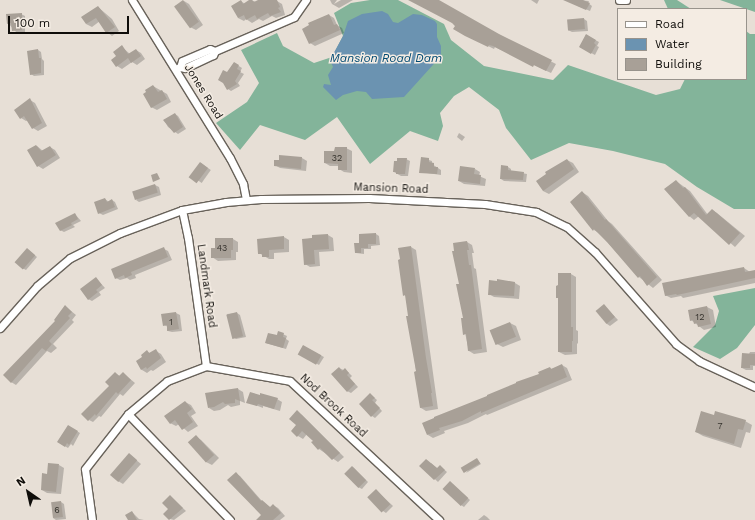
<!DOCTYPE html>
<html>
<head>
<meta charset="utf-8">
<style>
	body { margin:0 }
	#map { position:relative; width:755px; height:520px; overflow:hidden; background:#e7dfd6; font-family:"Work Sans",sans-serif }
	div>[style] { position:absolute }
	.forest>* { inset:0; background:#83b49a }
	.water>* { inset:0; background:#6b93b1 }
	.shadow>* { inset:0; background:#0003; transform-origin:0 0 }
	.building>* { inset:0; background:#a8a097; transform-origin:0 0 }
	.roads { filter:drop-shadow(1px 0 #68625a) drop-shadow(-1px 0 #68625a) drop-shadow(0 1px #68625a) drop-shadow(0 -1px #68625a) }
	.minor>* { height:7px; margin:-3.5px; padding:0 3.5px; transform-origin:3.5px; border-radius:3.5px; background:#fff }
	span { translate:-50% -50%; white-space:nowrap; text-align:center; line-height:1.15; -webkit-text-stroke:3px #f4ece3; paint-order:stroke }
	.number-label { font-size:9px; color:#35322d }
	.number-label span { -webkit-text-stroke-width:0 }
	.street-label { font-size:11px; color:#0f0d0a }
	.water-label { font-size:12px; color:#004972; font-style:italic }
	.legend { position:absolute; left:617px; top:8px; width:130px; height:72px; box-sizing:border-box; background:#f4ece3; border:1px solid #98938c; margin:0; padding:5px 7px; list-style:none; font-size:12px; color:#0f0d0a }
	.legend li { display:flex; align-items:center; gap:8px; height:20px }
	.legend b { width:20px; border:1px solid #98938c }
	.north { position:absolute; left:8px; top:472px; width:40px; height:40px; -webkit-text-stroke:3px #f4ece3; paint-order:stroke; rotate:326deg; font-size:11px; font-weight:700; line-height:16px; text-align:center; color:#0f0d0a }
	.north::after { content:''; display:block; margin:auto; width:14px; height:18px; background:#0f0d0a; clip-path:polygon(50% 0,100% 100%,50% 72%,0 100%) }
	.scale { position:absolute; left:8px; top:16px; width:121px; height:18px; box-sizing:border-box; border:2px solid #0f0d0a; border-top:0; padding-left:5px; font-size:12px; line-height:14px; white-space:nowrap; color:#0f0d0a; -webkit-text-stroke:3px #f4ece3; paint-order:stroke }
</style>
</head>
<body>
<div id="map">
	<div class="forest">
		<div style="clip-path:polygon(370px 0,398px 0,444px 24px,451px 40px,484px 66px,553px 80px,568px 65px,656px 95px,680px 89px,685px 79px,746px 79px,746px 31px,750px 34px,755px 34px,755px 209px,734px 209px,697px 187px,665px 164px,613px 151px,569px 143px,531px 160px,506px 128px,499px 110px,469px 87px,454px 96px,440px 113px,443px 126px,438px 141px,410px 131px,370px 164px,337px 117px,305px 140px,260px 125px,240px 150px,216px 123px,247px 102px,259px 83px,241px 50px,277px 33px,283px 46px,314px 63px,332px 57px,343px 36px,334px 13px,351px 3px)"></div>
		<div style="clip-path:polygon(664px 0,677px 0,691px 9px,668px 9px)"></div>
		<div style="clip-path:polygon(720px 0,755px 0,755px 12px)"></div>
		<div style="clip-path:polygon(755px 288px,755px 325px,737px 348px,720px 359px,693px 347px,715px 325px,719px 311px,713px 296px)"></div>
	</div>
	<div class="water">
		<div style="clip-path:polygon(382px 11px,388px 14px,393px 22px,398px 23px,413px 14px,422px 15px,435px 21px,437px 24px,437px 37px,441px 46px,441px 56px,404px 97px,372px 99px,366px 92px,357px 91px,343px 95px,336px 100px,323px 87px,324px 84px,331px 85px,328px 75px,333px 67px,330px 60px,343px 36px,348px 21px,362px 14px)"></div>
	</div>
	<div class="shadow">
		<div style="clip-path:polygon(251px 0,256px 2px,260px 0,277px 1px,282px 4px,285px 15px,276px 18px,272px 16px,263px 21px,259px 19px,252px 23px,246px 19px,244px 21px,238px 18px,241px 1px,245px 4px)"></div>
		<div style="clip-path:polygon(330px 0,337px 0,334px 4px,341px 0,353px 0,339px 8px,332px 4px)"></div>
		<div style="clip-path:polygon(415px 0,437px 0,499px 35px,556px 64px,551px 73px,499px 49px,495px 47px,494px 49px,460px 32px,453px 23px)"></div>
		<div style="clip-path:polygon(531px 0,539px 0,537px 4px)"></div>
		<div style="clip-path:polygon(576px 0,589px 1px,588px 3px,592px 6px,590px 11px,578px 6px)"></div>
		<div style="clip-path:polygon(184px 1px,189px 4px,203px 25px,196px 30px,190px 27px,175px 6px)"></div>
		<div style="clip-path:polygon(98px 7px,112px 19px,119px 31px,112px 36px,107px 32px,100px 21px,92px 27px,86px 24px)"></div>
		<div style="clip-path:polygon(21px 14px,25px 16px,25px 32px,17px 33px,8px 23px)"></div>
		<div style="clip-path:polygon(329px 15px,334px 18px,337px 25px,342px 28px,344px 33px,315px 46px,310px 43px)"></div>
		<div style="clip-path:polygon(584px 19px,587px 21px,588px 31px,572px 32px,568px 30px)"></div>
		<div style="clip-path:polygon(586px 35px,599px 42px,597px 46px,599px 47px,595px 55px,580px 47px)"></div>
		<div style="clip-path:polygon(122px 47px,130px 54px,136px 50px,141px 53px,145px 59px,137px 65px,132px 62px,122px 69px,117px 66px,118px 56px)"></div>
		<div style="clip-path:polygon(38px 50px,41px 52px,42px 59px,44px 61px,44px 75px,34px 76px,31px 74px)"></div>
		<div style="clip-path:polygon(234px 63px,242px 68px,240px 72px,244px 74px,238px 83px,240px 86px,231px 91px,228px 89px,227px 74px)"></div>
		<div style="clip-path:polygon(153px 86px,167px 94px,171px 102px,157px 110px,151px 107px)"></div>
		<div style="clip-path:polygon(30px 100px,35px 103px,47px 126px,38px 131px,33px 128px,28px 120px,26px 121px,21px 118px)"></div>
		<div style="clip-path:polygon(175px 114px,178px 116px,186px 129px,178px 134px,168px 127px,164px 120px)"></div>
		<div style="clip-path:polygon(459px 133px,465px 137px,462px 141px,457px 137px)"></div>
		<div style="clip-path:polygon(37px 146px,43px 151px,50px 147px,55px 150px,60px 158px,43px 169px,38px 166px)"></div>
		<div style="clip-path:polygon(346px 148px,352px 151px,352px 173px,344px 172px,339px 169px,339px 166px,330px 166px,325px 163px,335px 152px)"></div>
		<div style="clip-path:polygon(302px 158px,307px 161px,306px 171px,280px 168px,275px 165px)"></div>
		<div style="clip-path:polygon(422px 158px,432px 161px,432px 164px,441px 170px,441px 175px,420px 172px)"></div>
		<div style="clip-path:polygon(406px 159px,410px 161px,408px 176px,401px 176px,394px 172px)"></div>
		<div style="clip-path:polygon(567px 160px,573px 163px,579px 172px,549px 194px,543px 191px,547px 174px)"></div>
		<div style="left:201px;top:163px;width:12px;height:16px;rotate:35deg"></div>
		<div style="clip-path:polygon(508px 167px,511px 169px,511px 171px,527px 174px,526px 182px,504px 181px,501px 179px)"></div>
		<div style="clip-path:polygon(475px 169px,480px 172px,479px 176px,486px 179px,485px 186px,464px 184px,459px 181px)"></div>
		<div style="clip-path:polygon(676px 181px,690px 191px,708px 215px,712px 210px,717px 213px,745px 236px,735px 247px,699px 216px,694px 220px,689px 216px)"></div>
		<div style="clip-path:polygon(155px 185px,159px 187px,161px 195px,139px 202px,136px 200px)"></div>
		<div style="clip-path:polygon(582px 192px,588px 196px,608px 221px,612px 224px,662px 280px,653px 288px,639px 277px,599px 233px,594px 230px,572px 202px)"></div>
		<div style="clip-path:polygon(105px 199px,109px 202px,112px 200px,115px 202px,118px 209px,103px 215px,99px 213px)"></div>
		<div style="clip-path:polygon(75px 214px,81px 221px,73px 225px,75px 227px,64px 232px,60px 230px)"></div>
		<div style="clip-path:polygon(376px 234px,379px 236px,380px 245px,371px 246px,371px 249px,364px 249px,364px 254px,356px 253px,360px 244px)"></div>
		<div style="clip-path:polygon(328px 235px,333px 238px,334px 251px,319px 252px,320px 266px,310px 267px,305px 264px,303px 240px)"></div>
		<div style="clip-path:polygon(284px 237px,289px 240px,289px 252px,274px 253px,274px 259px,269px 259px,259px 253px)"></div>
		<div style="clip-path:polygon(233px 239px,238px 242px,238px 252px,236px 252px,236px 260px,218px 261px,212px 257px,216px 249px)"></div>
		<div style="clip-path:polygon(467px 242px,472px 245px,474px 253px,472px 253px,474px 268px,476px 269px,487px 352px,474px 354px,469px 351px,462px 319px,464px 319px,460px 284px)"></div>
		<div style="clip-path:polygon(411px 247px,416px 250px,438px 409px,426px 411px,421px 408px,406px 296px,404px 295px)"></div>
		<div style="clip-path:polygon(27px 249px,37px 257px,26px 270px,22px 268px)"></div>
		<div style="clip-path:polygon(164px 249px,168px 251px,172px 260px,135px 275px,136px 278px,130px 280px,127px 278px,120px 280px,116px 278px)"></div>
		<div style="clip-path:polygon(744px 268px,750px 272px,755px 271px,755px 283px,683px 298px,681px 296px,671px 298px,665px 295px)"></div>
		<div style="clip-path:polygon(571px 274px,576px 277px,576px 330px,578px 331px,578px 343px,577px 344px,577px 354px,565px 355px,559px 352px,559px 286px)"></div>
		<div style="clip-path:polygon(96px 278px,105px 288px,99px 292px,101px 295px,92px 301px,88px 299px)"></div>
		<div style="clip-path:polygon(498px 282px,515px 283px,520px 286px,519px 299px,494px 297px,489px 294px)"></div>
		<div style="clip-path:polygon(604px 305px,618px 320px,610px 326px,607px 324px)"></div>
		<div style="clip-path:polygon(65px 306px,76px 315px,72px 320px,74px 322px,53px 344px,57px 348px,51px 353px,47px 351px,16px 385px,11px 382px,57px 321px)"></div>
		<div style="clip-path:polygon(707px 307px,713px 310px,716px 327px,704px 330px,691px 320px)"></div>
		<div style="clip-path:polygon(176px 313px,180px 315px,182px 331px,172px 332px,168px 331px,168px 327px,164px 325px,162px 315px)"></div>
		<div style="clip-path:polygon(237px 313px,240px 315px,246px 337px,236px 339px,233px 337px,227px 314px)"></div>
		<div style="clip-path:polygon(510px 323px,516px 326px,521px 340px,503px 347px,497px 344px)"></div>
		<div style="clip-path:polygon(278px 332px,287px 336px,286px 339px,289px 341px,286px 349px,266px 343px,277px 336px)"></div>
		<div style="clip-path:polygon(303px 346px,324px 357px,319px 365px,299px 353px)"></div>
		<div style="clip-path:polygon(156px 351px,161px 354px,166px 362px,153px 371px,151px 370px,147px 373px,142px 370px,137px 362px,148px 352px,151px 354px)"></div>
		<div style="clip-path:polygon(750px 352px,755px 352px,755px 366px,753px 366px,753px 370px,746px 370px,742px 368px)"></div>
		<div style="clip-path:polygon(562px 365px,567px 368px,572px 380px,487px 415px,486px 414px,468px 423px,444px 431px,445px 433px,433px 438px,428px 435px,435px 419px,540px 374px,550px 368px,552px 369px)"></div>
		<div style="clip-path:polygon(339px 368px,348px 372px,352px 376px,350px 378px,358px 387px,351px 393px,347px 391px)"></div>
		<div style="clip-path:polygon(115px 373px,120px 376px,123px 373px,135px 383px,123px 396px,120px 394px,101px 417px,99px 416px,93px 422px,89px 420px,111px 386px)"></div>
		<div style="clip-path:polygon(238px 389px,243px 392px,245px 403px,240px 401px,240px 405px,231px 407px,228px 405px,220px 410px,214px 411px,209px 408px)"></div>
		<div style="clip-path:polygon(370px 394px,377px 400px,375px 403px,382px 411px,375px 418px,372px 416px)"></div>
		<div style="clip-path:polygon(277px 399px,282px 402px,280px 411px,263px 406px,263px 408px,248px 402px)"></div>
		<div style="clip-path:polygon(185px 402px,191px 405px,196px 413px,191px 416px,198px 426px,188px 432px,179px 424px,176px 426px,170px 423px)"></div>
		<div style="clip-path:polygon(297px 412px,302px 415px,344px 457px,338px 462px,319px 449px,314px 441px,307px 434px,303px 439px,298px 436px)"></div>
		<div style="clip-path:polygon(714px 416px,745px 421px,752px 425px,750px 433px,746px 432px,741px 448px,703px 436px,696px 432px)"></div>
		<div style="clip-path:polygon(68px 426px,80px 433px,73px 446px,71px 444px,68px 448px,58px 442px)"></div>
		<div style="clip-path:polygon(196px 437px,201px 440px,219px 458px,212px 465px,206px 462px)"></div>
		<div style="clip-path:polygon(129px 454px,141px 464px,123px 484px,118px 481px)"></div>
		<div style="clip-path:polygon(477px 459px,481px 464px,466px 473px)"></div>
		<div style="clip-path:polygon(431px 463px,438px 469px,440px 466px,447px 472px,438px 482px,421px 466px)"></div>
		<div style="clip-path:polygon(59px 465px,64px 468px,61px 494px,47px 493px,42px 490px,48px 475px)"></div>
		<div style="clip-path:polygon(353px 467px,368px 482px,362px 489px,358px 487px)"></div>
		<div style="clip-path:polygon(236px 474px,240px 476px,262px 501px,271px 508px,273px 505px,278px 508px,285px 516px,280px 520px,262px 520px,263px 515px)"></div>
		<div style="clip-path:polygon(450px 482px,470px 500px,464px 507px,461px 505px)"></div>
		<div style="clip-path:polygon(379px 493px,393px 506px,386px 513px,383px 511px)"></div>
		<div style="clip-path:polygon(170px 496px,186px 511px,174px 520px,170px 519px)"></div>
		<div style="clip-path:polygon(61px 502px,64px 504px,66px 519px,56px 520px,53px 518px)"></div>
		<div style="clip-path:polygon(132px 512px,139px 519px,144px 520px,129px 520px)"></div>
		<div style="clip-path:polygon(484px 515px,487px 517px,490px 520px,478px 520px)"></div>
	</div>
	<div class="building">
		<div style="left:183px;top:0;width:27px;height:11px;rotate:54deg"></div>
		<div style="clip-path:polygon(241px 0,243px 4px,249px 0,252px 0,254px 2px,258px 0,277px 0,280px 7px,278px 8px,281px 12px,270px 16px,268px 13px,257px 19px,255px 15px,246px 20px,244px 15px,238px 18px,231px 6px)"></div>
		<div style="clip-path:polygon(408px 0,439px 0,499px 34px,552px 60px,546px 71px,534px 65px,533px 67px,493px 46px,489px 45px,488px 47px,465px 36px,453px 29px,455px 26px,452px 23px)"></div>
		<div style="clip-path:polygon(563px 0,583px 0,590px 3px,586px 10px)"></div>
		<div style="clip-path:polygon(98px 6px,115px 27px,106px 33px,96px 18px,86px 24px,81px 17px)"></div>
		<div style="clip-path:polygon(22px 13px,22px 30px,12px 31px,11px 23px,7px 24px,6px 14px)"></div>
		<div style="clip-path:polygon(329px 14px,334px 25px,337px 24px,340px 30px,309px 44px,302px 29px,309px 25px,308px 23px)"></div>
		<div style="left:584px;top:18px;width:11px;height:17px;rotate:85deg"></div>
		<div style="clip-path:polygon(586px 34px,596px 40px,594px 43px,596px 45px,591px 54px,579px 47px)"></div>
		<div style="clip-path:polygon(122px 45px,128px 54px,136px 49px,141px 56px,131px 63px,128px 58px,116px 67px,111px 60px,116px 56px,113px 52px)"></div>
		<div style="clip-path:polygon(38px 49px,39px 58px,41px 58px,41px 73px,30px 75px,27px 51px)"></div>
		<div style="clip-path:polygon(234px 62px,239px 65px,237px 69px,241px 71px,235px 81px,237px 84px,227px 90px,223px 83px,218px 80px,223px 70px,227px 72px)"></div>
		<div style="clip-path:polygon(153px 85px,158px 92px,162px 90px,167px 99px,151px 108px,143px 94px,146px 92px,145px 90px)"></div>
		<div style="clip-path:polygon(30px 98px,42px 123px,32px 129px,24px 116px,20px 119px,14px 110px)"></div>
		<div style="clip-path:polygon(175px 113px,183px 127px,174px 133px,163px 120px)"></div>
		<div style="clip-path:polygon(36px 145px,41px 151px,50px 146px,56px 155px,37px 167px,27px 150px)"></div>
		<div style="clip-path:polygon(335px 147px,347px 147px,347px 170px,338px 170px,338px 164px,324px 163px,324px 151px,334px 151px)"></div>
		<div style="clip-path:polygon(279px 155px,302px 157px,301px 169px,274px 166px,274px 160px,279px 160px)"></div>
		<div style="clip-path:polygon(421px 157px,429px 158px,429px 162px,434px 163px,434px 167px,438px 167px,437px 174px,419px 173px)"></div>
		<div style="clip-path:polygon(397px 158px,407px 158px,405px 174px,396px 174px,396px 172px,393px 172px,394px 161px,397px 161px)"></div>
		<div style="clip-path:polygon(567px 159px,574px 169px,543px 191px,536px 181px,546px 174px,545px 172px)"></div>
		<div style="left:200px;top:162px;width:10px;height:19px;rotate:37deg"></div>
		<div style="clip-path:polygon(501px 165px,508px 166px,508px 170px,524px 172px,523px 180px,500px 179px)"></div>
		<div style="clip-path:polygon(460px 166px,475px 168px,474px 174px,481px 175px,480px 184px,458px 181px)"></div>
		<div style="clip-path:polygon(157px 173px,160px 179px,153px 182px,151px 175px)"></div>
		<div style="clip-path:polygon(676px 180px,683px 188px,685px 187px,706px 215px,712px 209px,740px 233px,729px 245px,694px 213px,689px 217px,673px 199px,664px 189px)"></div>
		<div style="left:155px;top:184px;width:9px;height:24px;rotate:72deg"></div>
		<div style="clip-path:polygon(582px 191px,605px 220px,606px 219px,657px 277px,647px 286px,640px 276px,638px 278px,607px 242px,594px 229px,593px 231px,570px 202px)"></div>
		<div style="clip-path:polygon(105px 198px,107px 202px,112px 199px,115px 207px,98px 214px,94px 202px)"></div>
		<div style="clip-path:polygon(75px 213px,78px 219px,71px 223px,72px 225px,60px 231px,55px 223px)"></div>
		<div style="clip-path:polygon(376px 233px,376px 244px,368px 244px,368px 248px,361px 248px,361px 253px,355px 253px,354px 243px,359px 243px,359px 234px)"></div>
		<div style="clip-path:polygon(328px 234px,329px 249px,314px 250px,315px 264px,304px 265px,302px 239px,312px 238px,312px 235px)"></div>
		<div style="clip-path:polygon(284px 236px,284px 249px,269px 250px,269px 257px,262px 257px,262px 254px,258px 254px,257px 239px)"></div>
		<div style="clip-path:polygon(215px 238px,233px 238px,233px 250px,231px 250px,231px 258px,211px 258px,211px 248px,215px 248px)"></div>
		<div style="clip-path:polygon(467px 241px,469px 250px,467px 250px,469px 265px,471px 265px,482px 349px,468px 351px,466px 334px,463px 335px,461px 318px,463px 318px,456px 284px,459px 284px,452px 251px,454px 251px,453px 243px)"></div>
		<div style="clip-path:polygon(411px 246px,426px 358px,432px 393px,431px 393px,433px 406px,420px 408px,414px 372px,416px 371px,406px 316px,408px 316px,405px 295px,403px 296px,398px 260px,400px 259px,398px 248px)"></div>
		<div style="clip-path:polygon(164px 247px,168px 257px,131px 272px,132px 275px,125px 278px,124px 275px,115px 279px,111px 269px)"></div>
		<div style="left:27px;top:248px;width:11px;height:19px;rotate:41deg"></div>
		<div style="clip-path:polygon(744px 267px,745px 272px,755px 270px,755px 278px,677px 295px,676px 294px,665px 296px,662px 283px)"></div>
		<div style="clip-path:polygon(558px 273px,571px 273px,571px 327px,573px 327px,573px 341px,572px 341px,572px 352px,558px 352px,558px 298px,556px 298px,556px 286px,558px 285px)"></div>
		<div style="clip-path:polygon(96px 277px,102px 285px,96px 290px,98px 292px,88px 300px,80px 289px)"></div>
		<div style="clip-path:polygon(497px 279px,515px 282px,514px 296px,488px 295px,489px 280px,497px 281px)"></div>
		<div style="left:604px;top:304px;width:17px;height:11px;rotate:50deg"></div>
		<div style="clip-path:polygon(65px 305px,72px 312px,68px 316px,70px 318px,49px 341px,52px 344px,46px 351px,42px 348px,11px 383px,3px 375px,55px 321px,54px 320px)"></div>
		<div style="clip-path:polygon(707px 306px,711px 324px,698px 327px,697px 323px,694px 324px,693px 320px,690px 321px,688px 310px)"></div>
		<div style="clip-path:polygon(176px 312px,179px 329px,167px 331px,167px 325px,163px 326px,161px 314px)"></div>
		<div style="left:237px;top:312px;width:25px;height:11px;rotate:76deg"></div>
		<div style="left:510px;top:322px;width:16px;height:22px;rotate:68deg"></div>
		<div style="clip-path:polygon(278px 331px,284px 333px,283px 337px,286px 338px,283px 348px,265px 343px,268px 333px,277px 335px)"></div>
		<div style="left:303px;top:345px;width:21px;height:11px;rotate:29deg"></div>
		<div style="clip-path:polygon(156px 349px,161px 358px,147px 369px,146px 367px,141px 370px,136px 361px,142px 357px,141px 355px,147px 350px,149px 353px)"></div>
		<div style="clip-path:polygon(742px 353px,755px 354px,755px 365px,750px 365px,750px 368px,741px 368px)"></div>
		<div style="clip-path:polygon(562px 364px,567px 377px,481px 413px,481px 411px,462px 421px,439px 428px,440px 430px,427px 435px,422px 423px,434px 418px,434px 417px,487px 396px,487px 395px,516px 383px,516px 382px,539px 374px,538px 372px,550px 367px,551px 369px)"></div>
		<div style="clip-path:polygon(339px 367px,342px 371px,345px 368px,349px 373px,347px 375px,355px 384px,347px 392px,331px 374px)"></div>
		<div style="clip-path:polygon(115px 372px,119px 376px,123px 372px,131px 380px,118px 394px,116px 392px,96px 416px,95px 414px,88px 421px,81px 414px,109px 386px,105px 382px)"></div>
		<div style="clip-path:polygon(238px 388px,240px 401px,235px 399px,235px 403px,225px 404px,223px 402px,214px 407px,208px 408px,205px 393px)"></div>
		<div style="clip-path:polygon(250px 392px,260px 395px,260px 393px,278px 398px,274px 409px,258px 404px,257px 406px,246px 403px)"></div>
		<div style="clip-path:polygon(370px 393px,375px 398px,372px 400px,380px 408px,371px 417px,359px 404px)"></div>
		<div style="clip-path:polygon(185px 401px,192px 409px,187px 413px,193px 422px,182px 430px,175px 420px,170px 424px,164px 416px)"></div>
		<div style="clip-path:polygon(297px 410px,340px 453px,332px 460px,320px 448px,318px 450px,311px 442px,313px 441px,302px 431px,297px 437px,291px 431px,296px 425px,289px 419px)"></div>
		<div style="clip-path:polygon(701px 411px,714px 415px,715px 411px,746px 420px,743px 430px,738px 429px,734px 444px,695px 432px)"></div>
		<div style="clip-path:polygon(68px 425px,78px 431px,69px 445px,67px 443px,65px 447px,57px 442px)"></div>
		<div style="left:196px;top:435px;width:27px;height:11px;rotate:48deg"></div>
		<div style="left:129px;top:453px;width:11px;height:29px;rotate:41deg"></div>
		<div style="left:477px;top:458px;width:6px;height:19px;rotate:59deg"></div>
		<div style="clip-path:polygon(426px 459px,437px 468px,440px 465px,445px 470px,434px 480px,419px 466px)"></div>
		<div style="clip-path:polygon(48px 463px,59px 464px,56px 492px,41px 490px,42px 473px,47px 474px)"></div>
		<div style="left:352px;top:466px;width:20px;height:11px;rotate:45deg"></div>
		<div style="clip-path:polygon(236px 472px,261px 501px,262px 500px,270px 507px,273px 504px,281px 513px,273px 520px,256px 520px,261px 515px,227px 480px)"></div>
		<div style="left:450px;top:481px;width:25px;height:11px;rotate:43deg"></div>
		<div style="left:376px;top:489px;width:21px;height:12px;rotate:47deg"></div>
		<div style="clip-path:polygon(170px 495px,183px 508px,169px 520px,163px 514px,168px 509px,162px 503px)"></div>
		<div style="left:61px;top:501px;width:16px;height:10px;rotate:83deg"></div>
		<div style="clip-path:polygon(132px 511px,137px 520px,128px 520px,125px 515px)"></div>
	</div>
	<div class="roads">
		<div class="minor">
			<div style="left:132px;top:0;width:186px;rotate:58.2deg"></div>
			<div style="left:230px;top:158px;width:29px;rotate:63deg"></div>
			<div style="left:243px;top:184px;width:16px;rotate:79deg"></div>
			<div style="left:619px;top:0;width:7px"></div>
			<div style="left:180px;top:67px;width:6px;rotate:-72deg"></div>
			<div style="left:182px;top:61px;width:30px;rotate:-23deg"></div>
			<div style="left:210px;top:49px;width:5px;rotate:22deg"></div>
			<div style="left:176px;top:69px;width:4px;rotate:-27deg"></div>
			<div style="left:180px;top:67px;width:5px;rotate:11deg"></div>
			<div style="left:185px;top:68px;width:31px;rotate:-25deg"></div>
			<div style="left:213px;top:55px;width:4px;rotate:-63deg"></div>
			<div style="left:215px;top:51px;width:86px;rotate:-23.3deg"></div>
			<div style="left:294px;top:17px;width:21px;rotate:-55deg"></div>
			<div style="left:182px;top:210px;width:29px;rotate:78deg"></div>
			<div style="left:188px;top:238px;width:129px;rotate:82deg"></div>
			<div style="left:0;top:328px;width:56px;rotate:-48.6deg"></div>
			<div style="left:37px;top:286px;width:43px;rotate:-40.3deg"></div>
			<div style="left:70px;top:258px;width:56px;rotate:-26.6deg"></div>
			<div style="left:120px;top:233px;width:66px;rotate:-20.4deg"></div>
			<div style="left:182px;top:210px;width:45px;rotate:-10.3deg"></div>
			<div style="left:226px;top:202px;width:35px;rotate:-5deg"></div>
			<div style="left:261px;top:199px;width:108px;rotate:-0.5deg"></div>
			<div style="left:369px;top:198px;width:116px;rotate:3deg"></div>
			<div style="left:485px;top:204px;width:52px;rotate:8.9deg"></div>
			<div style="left:536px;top:212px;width:34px;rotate:26deg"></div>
			<div style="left:567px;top:227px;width:38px;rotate:42deg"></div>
			<div style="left:595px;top:252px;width:123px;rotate:48.6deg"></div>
			<div style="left:676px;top:344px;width:29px;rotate:36deg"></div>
			<div style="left:699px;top:361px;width:62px;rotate:24.9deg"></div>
			<div style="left:128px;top:414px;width:147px;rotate:46.1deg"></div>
			<div style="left:92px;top:520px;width:51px;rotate:-97.8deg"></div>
			<div style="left:85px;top:469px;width:70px;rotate:-52deg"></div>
			<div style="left:128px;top:414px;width:51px;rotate:-40.2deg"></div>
			<div style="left:167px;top:381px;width:42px;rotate:-21deg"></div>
			<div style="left:206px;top:366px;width:85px;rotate:10.1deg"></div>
			<div style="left:290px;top:381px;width:204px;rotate:43deg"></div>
		</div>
	</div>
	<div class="number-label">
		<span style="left:337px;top:158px">32</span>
		<span style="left:222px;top:248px">43</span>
		<span style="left:700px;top:317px">12</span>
		<span style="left:171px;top:322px">1</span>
		<span style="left:720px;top:426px">7</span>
		<span style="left:57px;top:510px">6</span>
	</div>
	<div class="street-label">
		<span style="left:203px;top:92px;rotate:58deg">Jones Road</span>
		<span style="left:391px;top:189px;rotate:2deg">Mansion Road</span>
		<span style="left:206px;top:286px;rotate:82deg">Landmark Road</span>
		<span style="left:333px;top:406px;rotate:43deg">Nod Brook Road</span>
	</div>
	<div class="water-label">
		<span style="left:386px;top:59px">Mansion Road Dam</span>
	</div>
	<ul class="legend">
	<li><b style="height:5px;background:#fff"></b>Road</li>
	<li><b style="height:11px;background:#6b93b1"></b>Water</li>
	<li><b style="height:11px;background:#a8a097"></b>Building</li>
	</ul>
	<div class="north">N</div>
	<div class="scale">100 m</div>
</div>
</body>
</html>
